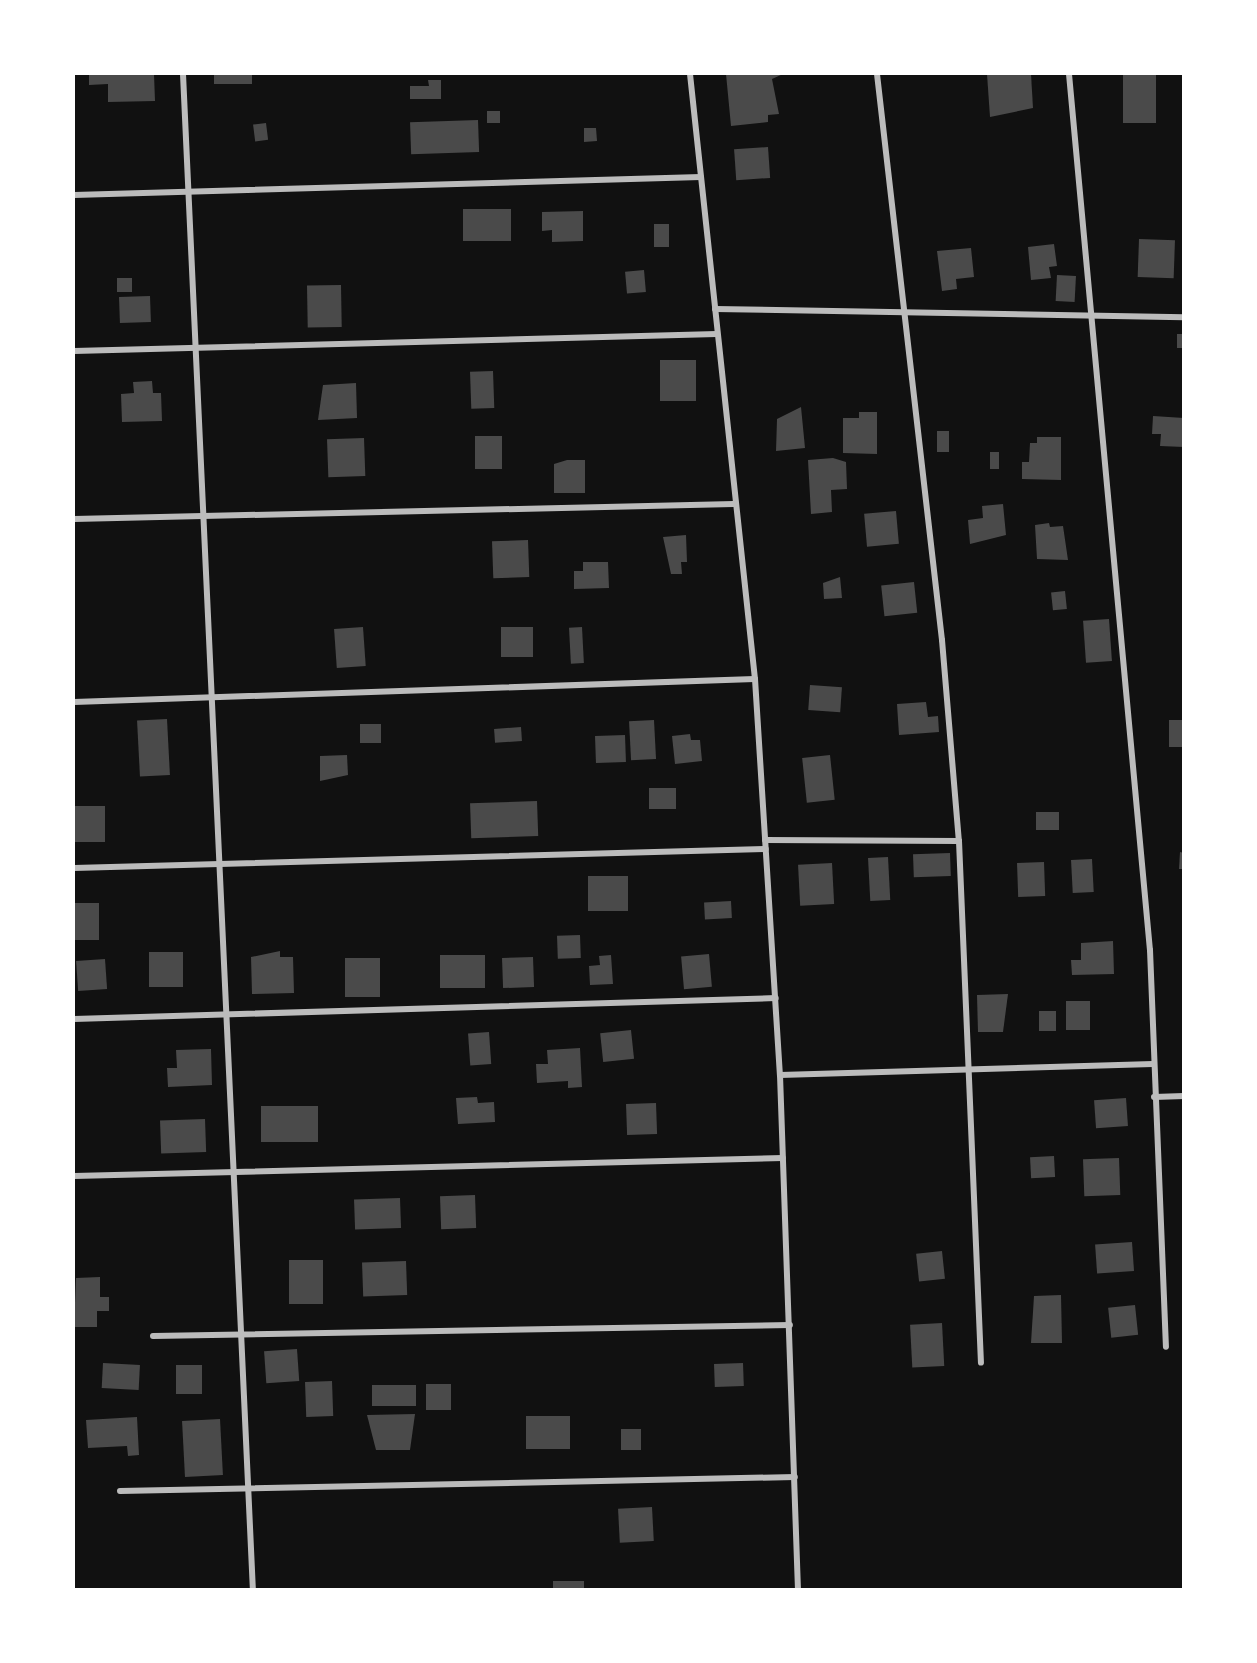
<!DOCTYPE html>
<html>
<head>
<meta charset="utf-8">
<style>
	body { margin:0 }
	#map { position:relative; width:1257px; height:1663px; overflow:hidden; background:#111; font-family:"IBM Plex Sans",sans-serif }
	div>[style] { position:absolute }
	.building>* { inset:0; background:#4a4a4a; transform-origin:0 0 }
	.minor>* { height:6px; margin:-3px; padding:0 3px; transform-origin:3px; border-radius:3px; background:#bcbcbc }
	span { translate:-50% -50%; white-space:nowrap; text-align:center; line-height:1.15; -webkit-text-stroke:5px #fff; paint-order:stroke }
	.frame { position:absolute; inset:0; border:75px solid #fff; pointer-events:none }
</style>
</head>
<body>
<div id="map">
	<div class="building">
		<div style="clip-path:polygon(89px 74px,154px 74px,155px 101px,108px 102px,108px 84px,89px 85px)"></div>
		<div style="left:214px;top:74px;width:38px;height:10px"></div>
		<div style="clip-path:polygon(726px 74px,783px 74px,772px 79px,779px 114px,768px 115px,768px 122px,731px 126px)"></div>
		<div style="clip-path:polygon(987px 74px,1031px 74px,1033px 108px,990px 117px)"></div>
		<div style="left:1123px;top:74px;width:33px;height:49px"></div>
		<div style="clip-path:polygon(428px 80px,441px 80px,441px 99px,410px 99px,410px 86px,429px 86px)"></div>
		<div style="left:487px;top:111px;width:13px;height:12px"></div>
		<div style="left:478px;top:120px;width:32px;height:68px;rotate:88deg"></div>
		<div style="left:266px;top:123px;width:17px;height:13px;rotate:83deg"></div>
		<div style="clip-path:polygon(584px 128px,596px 128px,597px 141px,584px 142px)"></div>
		<div style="left:768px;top:147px;width:31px;height:34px;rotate:86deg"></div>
		<div style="left:511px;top:209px;width:32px;height:48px;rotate:90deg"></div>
		<div style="clip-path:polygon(583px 211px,583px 241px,552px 242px,552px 230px,542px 231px,542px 212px)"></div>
		<div style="left:654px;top:224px;width:15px;height:23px"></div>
		<div style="left:1139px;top:239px;width:36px;height:38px;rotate:2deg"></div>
		<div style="clip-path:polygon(1054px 244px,1057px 266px,1049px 267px,1051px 278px,1031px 280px,1028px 247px)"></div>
		<div style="clip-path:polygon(971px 248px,974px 277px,956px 279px,957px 289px,942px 291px,937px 251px)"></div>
		<div style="left:644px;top:270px;width:22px;height:19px;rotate:85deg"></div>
		<div style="left:1057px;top:275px;width:19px;height:26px;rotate:3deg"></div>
		<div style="left:117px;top:278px;width:15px;height:14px"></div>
		<div style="left:341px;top:285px;width:42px;height:34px;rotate:89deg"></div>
		<div style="left:150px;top:296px;width:26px;height:31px;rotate:88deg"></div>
		<div style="left:1177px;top:334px;width:7px;height:14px"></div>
		<div style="left:660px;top:360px;width:36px;height:41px"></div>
		<div style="left:493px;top:371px;width:37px;height:23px;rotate:88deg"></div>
		<div style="clip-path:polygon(152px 381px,153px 393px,161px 393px,162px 421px,122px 422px,121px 394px,134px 393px,133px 382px)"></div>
		<div style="clip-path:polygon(356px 383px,357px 418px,318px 420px,323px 385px)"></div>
		<div style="clip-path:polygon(801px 407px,805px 448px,776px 451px,777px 419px)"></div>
		<div style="clip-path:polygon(859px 412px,877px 412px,877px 454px,843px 453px,843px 418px,859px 418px)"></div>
		<div style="clip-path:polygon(1153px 416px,1184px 418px,1184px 447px,1160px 446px,1161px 434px,1152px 434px)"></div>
		<div style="left:937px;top:431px;width:12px;height:21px"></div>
		<div style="left:475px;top:436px;width:27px;height:33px"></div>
		<div style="clip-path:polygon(1037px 437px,1061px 437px,1061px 480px,1022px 479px,1022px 462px,1029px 462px,1030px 443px,1037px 443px)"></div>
		<div style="left:364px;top:438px;width:38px;height:37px;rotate:88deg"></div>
		<div style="left:990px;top:452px;width:9px;height:17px"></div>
		<div style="clip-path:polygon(833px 458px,846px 462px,847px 489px,831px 490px,832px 512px,811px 514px,808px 460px)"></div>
		<div style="clip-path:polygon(567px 460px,585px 460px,585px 493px,554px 493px,554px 464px)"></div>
		<div style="clip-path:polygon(1003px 504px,1006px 535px,970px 544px,968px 520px,983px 518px,982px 506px)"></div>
		<div style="left:896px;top:511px;width:33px;height:32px;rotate:85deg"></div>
		<div style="clip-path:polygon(1049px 523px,1050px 527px,1063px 526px,1068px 560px,1037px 559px,1035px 525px)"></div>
		<div style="clip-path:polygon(686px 535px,687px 562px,681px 562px,682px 574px,671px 574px,663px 537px)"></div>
		<div style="left:528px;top:540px;width:37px;height:36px;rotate:88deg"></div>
		<div style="clip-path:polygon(583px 562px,608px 562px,609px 588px,574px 589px,574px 571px,583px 571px)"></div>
		<div style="clip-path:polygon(840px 577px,842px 598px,824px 599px,823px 583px)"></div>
		<div style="left:914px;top:582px;width:31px;height:33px;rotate:84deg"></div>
		<div style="left:1065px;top:591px;width:18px;height:14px;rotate:84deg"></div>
		<div style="left:1109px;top:619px;width:42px;height:26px;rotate:86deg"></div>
		<div style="left:363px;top:627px;width:39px;height:29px;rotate:86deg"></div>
		<div style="left:501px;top:627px;width:32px;height:30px"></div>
		<div style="left:582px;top:627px;width:36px;height:13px;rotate:87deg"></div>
		<div style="left:810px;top:685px;width:32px;height:25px;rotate:4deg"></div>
		<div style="clip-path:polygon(926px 702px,928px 717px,938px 716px,939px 732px,899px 735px,897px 704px)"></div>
		<div style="left:167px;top:719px;width:56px;height:30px;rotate:87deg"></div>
		<div style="left:654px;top:720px;width:39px;height:25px;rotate:87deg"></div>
		<div style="left:1169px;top:720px;width:15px;height:27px"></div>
		<div style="left:360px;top:724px;width:21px;height:19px"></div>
		<div style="left:521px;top:727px;width:14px;height:27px;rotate:86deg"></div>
		<div style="clip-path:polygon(690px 734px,691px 740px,700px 740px,702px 761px,675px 764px,672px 736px)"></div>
		<div style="left:625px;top:735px;width:27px;height:30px;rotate:88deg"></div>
		<div style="clip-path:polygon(347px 755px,348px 775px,320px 781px,320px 756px)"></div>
		<div style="left:830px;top:755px;width:45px;height:28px;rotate:84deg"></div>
		<div style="left:649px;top:788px;width:27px;height:21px"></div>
		<div style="left:537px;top:801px;width:35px;height:67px;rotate:88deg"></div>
		<div style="left:74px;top:806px;width:31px;height:36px"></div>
		<div style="left:1036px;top:812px;width:23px;height:18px"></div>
		<div style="clip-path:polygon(1180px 852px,1184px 853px,1184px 869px,1179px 869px)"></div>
		<div style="left:950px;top:853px;width:23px;height:37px;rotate:88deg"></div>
		<div style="left:888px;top:857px;width:43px;height:20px;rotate:87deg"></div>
		<div style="left:1092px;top:859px;width:33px;height:21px;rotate:87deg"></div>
		<div style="left:1044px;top:862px;width:34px;height:27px;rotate:88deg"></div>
		<div style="left:832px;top:863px;width:41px;height:34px;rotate:87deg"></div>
		<div style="left:628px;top:876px;width:35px;height:40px;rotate:90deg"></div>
		<div style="left:731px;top:901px;width:17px;height:27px;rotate:87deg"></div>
		<div style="left:74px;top:903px;width:25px;height:37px"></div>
		<div style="left:580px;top:935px;width:23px;height:23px;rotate:88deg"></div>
		<div style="clip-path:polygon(1113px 941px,1114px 974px,1072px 975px,1071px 960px,1081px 960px,1081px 943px)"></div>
		<div style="clip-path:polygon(280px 951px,280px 957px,293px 957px,294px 993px,252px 994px,251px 957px)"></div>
		<div style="left:149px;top:952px;width:34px;height:35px"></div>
		<div style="left:709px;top:954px;width:33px;height:28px;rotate:85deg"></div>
		<div style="left:440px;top:955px;width:45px;height:33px"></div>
		<div style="clip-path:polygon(611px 955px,613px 984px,590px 985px,589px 966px,600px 965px,599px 956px)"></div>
		<div style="left:533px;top:957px;width:30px;height:31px;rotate:88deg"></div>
		<div style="left:345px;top:958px;width:35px;height:39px"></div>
		<div style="left:105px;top:959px;width:30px;height:29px;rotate:86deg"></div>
		<div style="clip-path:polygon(1008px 994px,1003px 1032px,978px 1032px,977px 995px)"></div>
		<div style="left:1066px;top:1001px;width:24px;height:29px"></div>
		<div style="left:1056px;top:1011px;width:20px;height:17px;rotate:90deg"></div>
		<div style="left:631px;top:1030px;width:29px;height:31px;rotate:84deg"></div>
		<div style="left:489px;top:1032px;width:32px;height:21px;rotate:86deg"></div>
		<div style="clip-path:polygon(580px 1048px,582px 1087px,568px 1088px,568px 1081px,537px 1083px,536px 1064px,548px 1064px,547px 1050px)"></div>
		<div style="clip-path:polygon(211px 1049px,212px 1085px,168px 1087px,167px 1068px,177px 1068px,176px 1050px)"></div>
		<div style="clip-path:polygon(477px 1097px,478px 1103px,494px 1102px,495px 1122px,458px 1124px,456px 1098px)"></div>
		<div style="left:1126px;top:1098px;width:28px;height:32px;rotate:86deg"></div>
		<div style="left:656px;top:1103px;width:31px;height:30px;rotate:88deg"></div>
		<div style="left:261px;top:1106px;width:57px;height:36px"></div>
		<div style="left:205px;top:1119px;width:33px;height:45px;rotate:88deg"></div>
		<div style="left:1054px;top:1156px;width:21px;height:24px;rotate:87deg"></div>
		<div style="left:1119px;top:1158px;width:37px;height:36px;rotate:88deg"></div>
		<div style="left:475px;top:1195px;width:33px;height:35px;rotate:88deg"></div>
		<div style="left:400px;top:1198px;width:30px;height:46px;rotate:88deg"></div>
		<div style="left:1132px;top:1242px;width:29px;height:37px;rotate:86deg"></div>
		<div style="left:942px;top:1251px;width:28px;height:26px;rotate:84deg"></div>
		<div style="left:323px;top:1260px;width:44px;height:34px;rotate:90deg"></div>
		<div style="left:406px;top:1261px;width:34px;height:44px;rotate:88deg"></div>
		<div style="clip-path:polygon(100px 1277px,100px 1297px,109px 1297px,109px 1311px,97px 1311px,97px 1327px,74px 1327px,76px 1278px)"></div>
		<div style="clip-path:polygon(1061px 1295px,1062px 1343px,1031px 1343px,1034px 1296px)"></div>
		<div style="left:1135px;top:1305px;width:30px;height:27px;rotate:84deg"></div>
		<div style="left:942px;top:1323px;width:43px;height:32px;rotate:87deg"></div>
		<div style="left:297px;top:1349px;width:32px;height:33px;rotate:86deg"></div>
		<div style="left:103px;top:1363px;width:37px;height:25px;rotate:3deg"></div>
		<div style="left:743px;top:1363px;width:23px;height:29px;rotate:88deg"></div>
		<div style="left:176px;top:1365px;width:26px;height:29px"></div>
		<div style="left:332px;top:1381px;width:35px;height:27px;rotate:88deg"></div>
		<div style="left:451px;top:1384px;width:26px;height:25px;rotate:90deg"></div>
		<div style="left:372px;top:1385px;width:44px;height:21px"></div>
		<div style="clip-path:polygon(415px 1414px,410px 1450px,376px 1450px,367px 1415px)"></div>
		<div style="left:526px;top:1416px;width:44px;height:33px"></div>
		<div style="clip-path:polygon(137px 1417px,139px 1455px,128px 1456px,127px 1446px,88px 1448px,86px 1420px)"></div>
		<div style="left:220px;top:1419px;width:56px;height:38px;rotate:87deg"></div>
		<div style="left:621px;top:1429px;width:20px;height:21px"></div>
		<div style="left:652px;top:1507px;width:34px;height:34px;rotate:87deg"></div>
		<div style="left:584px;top:1581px;width:9px;height:31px;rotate:90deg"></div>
	</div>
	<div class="minor">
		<div style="left:183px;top:74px;width:1518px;rotate:87.36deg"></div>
		<div style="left:690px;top:74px;width:608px;rotate:83.87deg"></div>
		<div style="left:755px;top:679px;width:397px;rotate:86.4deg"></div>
		<div style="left:780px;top:1075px;width:515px;rotate:88deg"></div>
		<div style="left:877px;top:74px;width:570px;rotate:83.45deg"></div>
		<div style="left:942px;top:640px;width:202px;rotate:85.2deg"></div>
		<div style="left:959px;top:841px;width:522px;rotate:87.59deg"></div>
		<div style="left:1069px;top:74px;width:880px;rotate:84.72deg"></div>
		<div style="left:1150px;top:950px;width:397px;rotate:87.7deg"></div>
		<div style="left:74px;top:195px;width:627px;rotate:-1.64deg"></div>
		<div style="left:715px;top:309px;width:469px;rotate:1deg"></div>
		<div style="left:74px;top:351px;width:643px;rotate:-1.51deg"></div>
		<div style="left:74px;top:519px;width:660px;rotate:-1.3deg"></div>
		<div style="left:74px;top:702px;width:681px;rotate:-1.93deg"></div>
		<div style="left:765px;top:840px;width:194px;rotate:0.3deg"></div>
		<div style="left:74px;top:868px;width:692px;rotate:-1.57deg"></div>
		<div style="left:74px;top:1019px;width:702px;rotate:-1.71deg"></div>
		<div style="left:780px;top:1075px;width:373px;rotate:-1.7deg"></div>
		<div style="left:1154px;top:1097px;width:30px;rotate:-2deg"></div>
		<div style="left:74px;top:1176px;width:709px;rotate:-1.45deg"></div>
		<div style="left:153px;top:1336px;width:637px;rotate:-0.99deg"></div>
		<div style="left:120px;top:1491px;width:675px;rotate:-1.19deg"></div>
	</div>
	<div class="frame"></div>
</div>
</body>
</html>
